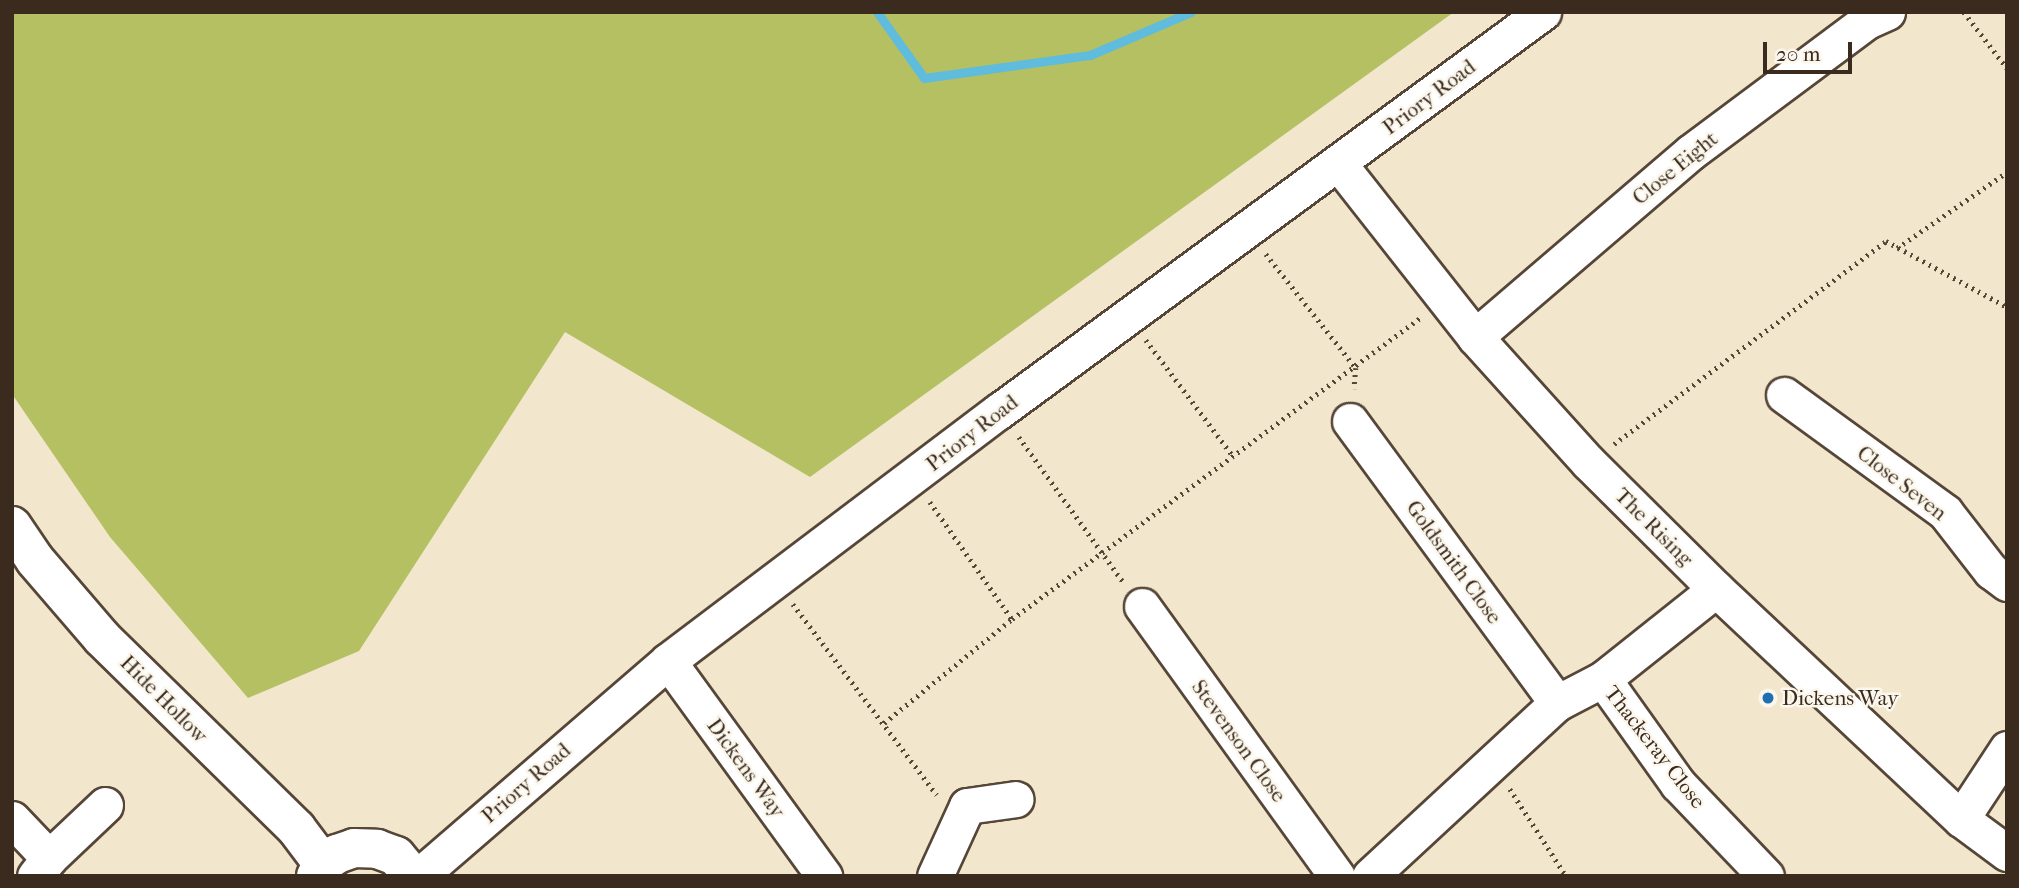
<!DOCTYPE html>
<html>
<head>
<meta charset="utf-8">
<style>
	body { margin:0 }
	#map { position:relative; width:2019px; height:888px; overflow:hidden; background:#f2e6cc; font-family:"IM FELL French Canon",serif }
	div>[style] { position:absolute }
	.green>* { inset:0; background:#b4c062 }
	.stream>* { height:9px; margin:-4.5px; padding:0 4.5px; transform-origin:4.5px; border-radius:4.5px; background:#5fbcdd }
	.path>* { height:4.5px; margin-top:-2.25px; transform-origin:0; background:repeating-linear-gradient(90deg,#564638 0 2px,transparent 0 7px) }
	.roads { filter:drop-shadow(2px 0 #564638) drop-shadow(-2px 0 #564638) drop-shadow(0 2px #564638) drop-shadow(0 -2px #564638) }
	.minor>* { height:35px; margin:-17.5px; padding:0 17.5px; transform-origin:17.5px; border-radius:17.5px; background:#fff }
	.major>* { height:38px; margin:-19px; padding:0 19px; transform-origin:19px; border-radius:19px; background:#fff }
	.dots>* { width:19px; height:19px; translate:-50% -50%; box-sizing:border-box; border:4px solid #fbf7ec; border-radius:50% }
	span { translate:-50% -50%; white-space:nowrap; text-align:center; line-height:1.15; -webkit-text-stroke:5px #fbf7ec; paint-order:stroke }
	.street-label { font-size:21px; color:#3b2a1e }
	.poi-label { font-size:21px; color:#3b2a1e }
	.left { translate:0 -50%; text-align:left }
	.frame { position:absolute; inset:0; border:14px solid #3b2a1e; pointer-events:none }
	.scale { position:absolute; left:1763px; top:42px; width:89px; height:32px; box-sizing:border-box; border:4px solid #3b2a1e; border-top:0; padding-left:9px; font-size:21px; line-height:24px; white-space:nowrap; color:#3b2a1e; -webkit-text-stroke:5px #fbf7ec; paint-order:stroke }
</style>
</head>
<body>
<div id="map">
	<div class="green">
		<div style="clip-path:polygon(12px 12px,1454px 12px,810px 477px,565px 332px,359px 651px,248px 698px,110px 537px,12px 394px)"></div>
	</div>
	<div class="stream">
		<div style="left:877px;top:12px;width:81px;rotate:54.5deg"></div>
		<div style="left:924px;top:78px;width:168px;rotate:-7.9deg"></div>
		<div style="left:1090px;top:55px;width:110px;rotate:-23.1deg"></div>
	</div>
	<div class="path">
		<div style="left:1964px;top:12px;width:71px;rotate:52.5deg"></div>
		<div style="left:1897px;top:248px;width:134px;rotate:-34.6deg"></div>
		<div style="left:1266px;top:254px;width:145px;rotate:51.7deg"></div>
		<div style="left:1356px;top:368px;width:21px;rotate:95deg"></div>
		<div style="left:1146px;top:340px;width:146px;rotate:53.1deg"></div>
		<div style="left:1019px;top:437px;width:180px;rotate:54.3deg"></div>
		<div style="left:1614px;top:444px;width:339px;rotate:-36.7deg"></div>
		<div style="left:1886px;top:241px;width:138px;rotate:28.6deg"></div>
		<div style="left:930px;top:502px;width:143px;rotate:55deg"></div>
		<div style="left:793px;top:604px;width:239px;rotate:53deg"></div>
		<div style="left:884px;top:723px;width:165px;rotate:-39.1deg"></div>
		<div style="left:1012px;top:619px;width:507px;rotate:-36.42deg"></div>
		<div style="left:1510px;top:789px;width:103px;rotate:57.2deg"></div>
	</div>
	<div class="roads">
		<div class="minor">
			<div style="left:1339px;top:164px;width:220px;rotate:51.8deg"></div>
			<div style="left:1475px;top:337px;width:170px;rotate:47.9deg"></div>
			<div style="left:1589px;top:463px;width:179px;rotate:44.8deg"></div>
			<div style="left:1716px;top:589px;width:336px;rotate:43.2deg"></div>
			<div style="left:1961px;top:819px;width:57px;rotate:36.5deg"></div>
			<div style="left:1475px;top:337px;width:284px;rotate:-40.6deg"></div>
			<div style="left:1691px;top:152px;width:219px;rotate:-36.7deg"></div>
			<div style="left:1867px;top:21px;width:22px;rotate:-24deg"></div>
			<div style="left:1784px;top:395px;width:199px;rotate:36deg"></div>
			<div style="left:1945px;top:512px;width:75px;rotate:52.1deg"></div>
			<div style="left:1991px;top:571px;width:20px;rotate:37deg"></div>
			<div style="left:1350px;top:421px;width:350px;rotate:53.7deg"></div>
			<div style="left:1142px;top:606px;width:333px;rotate:54.2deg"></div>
			<div style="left:668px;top:661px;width:266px;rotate:54deg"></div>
			<div style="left:1603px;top:679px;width:129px;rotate:54.5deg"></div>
			<div style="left:1678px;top:784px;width:127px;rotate:46.3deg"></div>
			<div style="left:12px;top:819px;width:54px;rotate:46.5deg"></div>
			<div style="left:1961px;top:819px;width:84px;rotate:-56.7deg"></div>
			<div style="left:35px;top:876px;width:23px;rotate:-52deg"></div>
			<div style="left:49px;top:858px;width:77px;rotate:-43.4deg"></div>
			<div style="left:419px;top:876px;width:329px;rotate:-40.8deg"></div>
			<div style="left:668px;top:661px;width:415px;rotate:-37.1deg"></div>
			<div style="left:999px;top:411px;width:675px;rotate:-36.26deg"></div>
			<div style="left:935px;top:876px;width:77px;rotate:-65.4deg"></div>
			<div style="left:967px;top:806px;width:49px;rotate:-8.1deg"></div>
			<div style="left:1370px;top:876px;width:255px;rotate:-42.8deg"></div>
			<div style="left:1557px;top:703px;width:52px;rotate:-27.6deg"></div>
			<div style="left:1603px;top:679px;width:144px;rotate:-38.5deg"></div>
		</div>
		<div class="major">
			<div style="left:12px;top:526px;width:41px;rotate:55.9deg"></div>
			<div style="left:35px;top:560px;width:103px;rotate:49.3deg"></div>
			<div style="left:102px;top:638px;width:272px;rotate:44.4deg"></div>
			<div style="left:296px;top:828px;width:45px;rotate:53.1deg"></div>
			<div style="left:316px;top:876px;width:14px;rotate:-60deg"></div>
			<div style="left:323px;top:864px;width:17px;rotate:-36deg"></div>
			<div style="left:337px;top:854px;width:18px;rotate:-19deg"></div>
			<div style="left:354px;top:848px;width:23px;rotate:2deg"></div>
			<div style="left:377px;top:849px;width:20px;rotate:20deg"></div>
			<div style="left:396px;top:856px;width:26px;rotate:50deg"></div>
		</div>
	</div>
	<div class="dots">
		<div style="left:1768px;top:698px;background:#1f6fb2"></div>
	</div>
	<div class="street-label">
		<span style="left:1429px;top:97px;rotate:-37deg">Priory Road</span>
		<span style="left:1675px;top:168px;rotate:-39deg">Close Eight</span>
		<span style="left:972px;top:433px;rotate:-38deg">Priory Road</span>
		<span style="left:1902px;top:483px;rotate:38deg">Close Seven</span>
		<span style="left:1654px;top:527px;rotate:45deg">The Rising</span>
		<span style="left:1454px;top:562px;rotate:54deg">Goldsmith Close</span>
		<span style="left:164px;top:699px;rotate:45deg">Hide Hollow</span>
		<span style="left:1239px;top:741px;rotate:54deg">Stevenson Close</span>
		<span style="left:1655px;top:747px;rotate:52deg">Thackeray Close</span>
		<span style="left:746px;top:768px;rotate:54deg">Dickens Way</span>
		<span style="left:526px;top:783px;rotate:-41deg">Priory Road</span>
	</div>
	<div class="poi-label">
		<span class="left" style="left:1782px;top:698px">Dickens Way</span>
	</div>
	<div class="frame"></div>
	<div class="scale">20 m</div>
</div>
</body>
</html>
